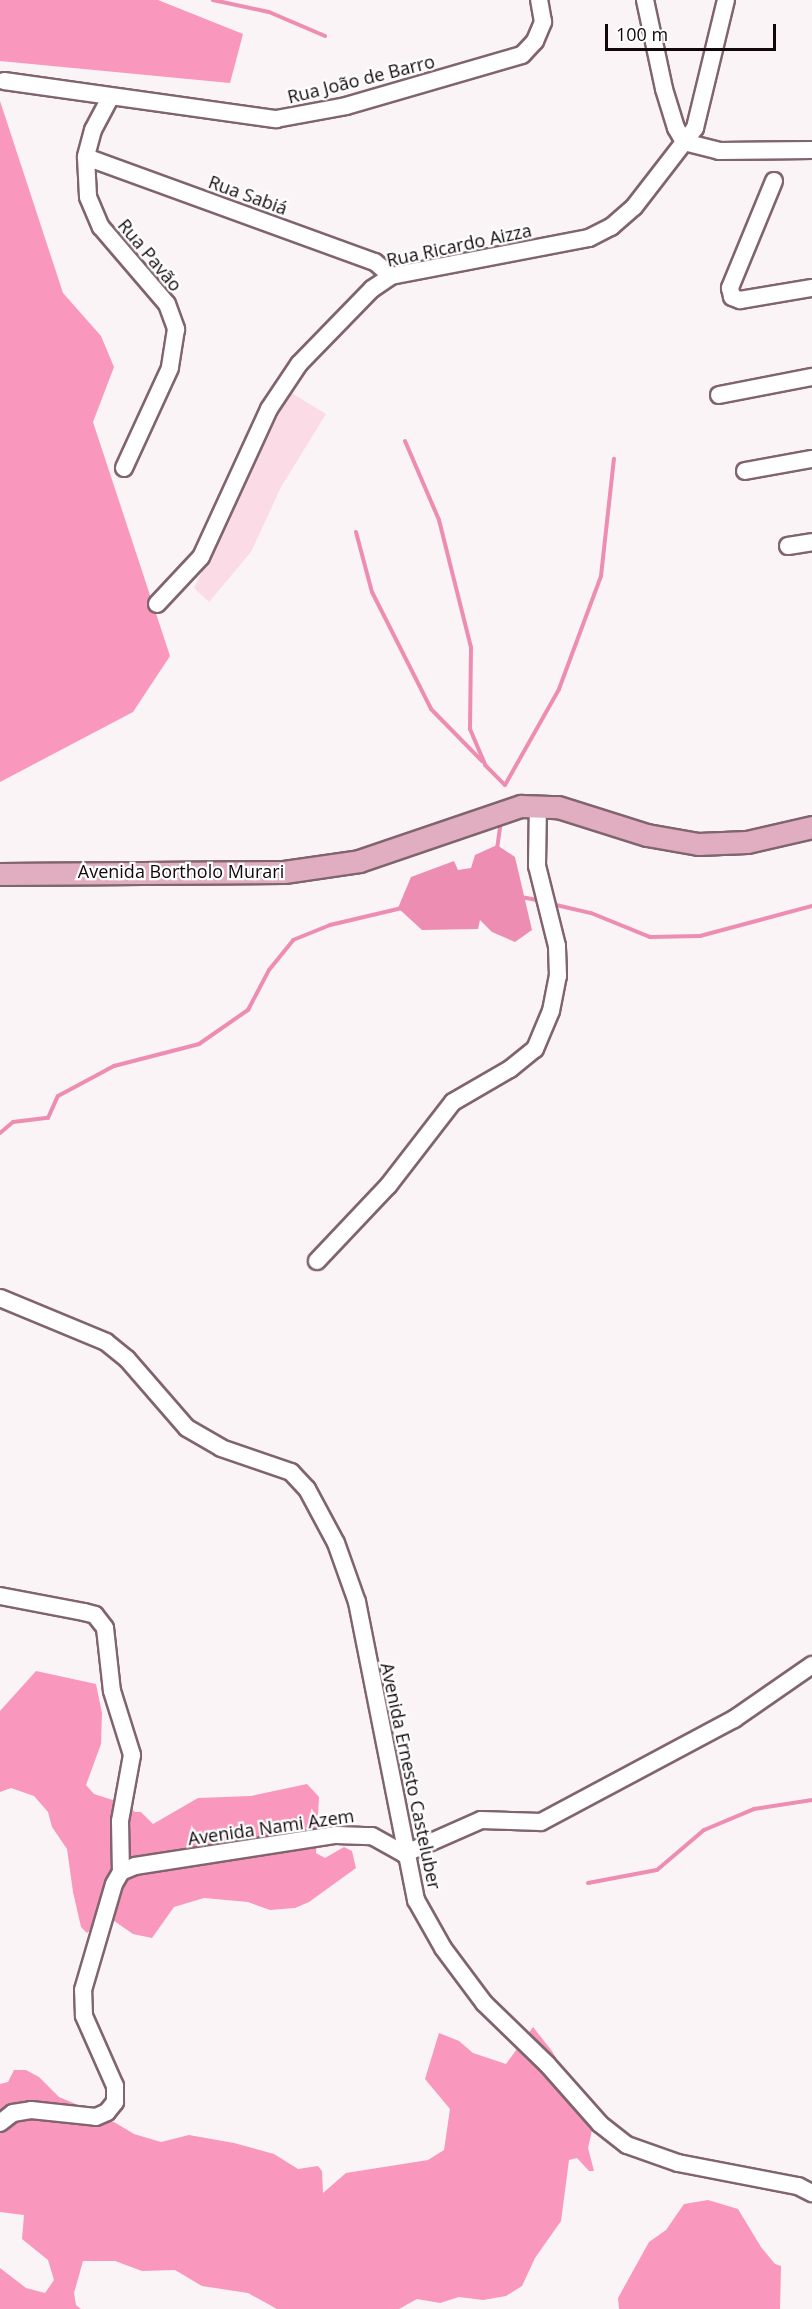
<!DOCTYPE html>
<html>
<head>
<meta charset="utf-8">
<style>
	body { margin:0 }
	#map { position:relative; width:812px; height:2309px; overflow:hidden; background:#fbf4f6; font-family:"Open Sans",sans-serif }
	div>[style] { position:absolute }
	.green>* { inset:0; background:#fbdbe6 }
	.forest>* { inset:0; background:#f997bc }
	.water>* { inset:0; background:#ee8db2 }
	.stream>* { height:4px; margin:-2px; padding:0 2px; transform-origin:2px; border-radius:2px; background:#ee8db2 }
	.roads { filter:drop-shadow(2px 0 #80646e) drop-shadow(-2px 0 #80646e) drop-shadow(0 2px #80646e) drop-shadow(0 -2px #80646e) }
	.minor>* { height:16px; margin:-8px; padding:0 8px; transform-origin:8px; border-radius:8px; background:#fff }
	.major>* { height:21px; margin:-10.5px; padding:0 10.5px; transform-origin:10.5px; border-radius:10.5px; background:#e0adc1 }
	span { translate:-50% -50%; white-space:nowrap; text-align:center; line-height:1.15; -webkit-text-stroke:4.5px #fff; paint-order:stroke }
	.street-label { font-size:18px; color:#12080c }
	.scale { position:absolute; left:605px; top:24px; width:171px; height:27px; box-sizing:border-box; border:3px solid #12080c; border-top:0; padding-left:8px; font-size:18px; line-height:21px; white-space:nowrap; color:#12080c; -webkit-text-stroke:4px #fff; paint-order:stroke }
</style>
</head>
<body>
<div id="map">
	<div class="green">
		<div style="clip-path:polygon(290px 392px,326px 414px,281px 487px,251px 552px,209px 602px,194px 588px)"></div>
	</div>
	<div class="forest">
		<div style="clip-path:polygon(0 0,158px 0,243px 34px,230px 83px,0 61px)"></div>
		<div style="clip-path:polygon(0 101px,63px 293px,101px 336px,114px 367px,93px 422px,170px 656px,133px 712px,0 782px)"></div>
		<div style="clip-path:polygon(36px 1671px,96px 1684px,102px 1713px,101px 1744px,86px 1785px,94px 1794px,125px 1804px,135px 1812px,141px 1812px,153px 1824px,198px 1798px,251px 1796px,307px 1784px,319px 1797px,316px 1853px,325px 1858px,344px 1847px,352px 1851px,356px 1868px,309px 1902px,295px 1908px,270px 1910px,248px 1902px,204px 1898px,174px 1907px,152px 1938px,133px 1934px,107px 1916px,87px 1933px,81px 1927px,73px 1892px,67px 1849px,52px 1827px,48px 1812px,34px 1796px,11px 1788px,0 1792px,0 1711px)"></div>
		<div style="clip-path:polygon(533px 2027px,552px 2051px,593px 2126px,588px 2148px,594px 2171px,589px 2171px,577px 2158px,569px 2160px,561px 2221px,535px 2258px,522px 2286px,506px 2296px,483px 2300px,459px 2297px,440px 2303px,417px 2299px,399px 2309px,277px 2309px,248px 2293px,202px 2286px,175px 2270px,142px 2271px,115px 2261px,83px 2261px,74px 2293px,76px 2305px,81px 2309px,0 2309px,0 2268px,26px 2288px,45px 2293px,54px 2280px,48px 2260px,22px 2239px,24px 2215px,0 2212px,0 2084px,8px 2082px,14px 2070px,26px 2070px,39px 2077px,59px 2097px,85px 2108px,94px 2122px,114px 2122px,134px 2134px,161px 2142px,189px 2135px,234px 2143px,274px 2154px,298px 2169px,318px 2166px,322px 2171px,323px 2193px,346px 2173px,428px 2160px,444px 2150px,450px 2109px,425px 2079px,439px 2033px,459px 2041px,473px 2053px,506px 2064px)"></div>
		<div style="clip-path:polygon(708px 2200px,738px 2209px,761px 2247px,775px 2264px,781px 2266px,780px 2309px,619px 2309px,618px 2298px,649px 2242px,666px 2230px,684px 2204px)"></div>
	</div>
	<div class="water">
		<div style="clip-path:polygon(497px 845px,515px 857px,532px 930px,515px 942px,492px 932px,480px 920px,478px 929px,422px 930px,398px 908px,411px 877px,454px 861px,458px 870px,471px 868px,475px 855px)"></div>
	</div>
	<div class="stream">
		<div style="left:213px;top:0;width:57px;rotate:12.1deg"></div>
		<div style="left:269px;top:12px;width:61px;rotate:23.2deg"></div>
		<div style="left:405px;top:441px;width:86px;rotate:66.7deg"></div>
		<div style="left:439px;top:520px;width:131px;rotate:75.9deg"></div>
		<div style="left:471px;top:647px;width:82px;rotate:90.7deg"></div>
		<div style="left:470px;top:729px;width:39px;rotate:67deg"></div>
		<div style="left:485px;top:765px;width:28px;rotate:45deg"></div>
		<div style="left:505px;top:785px;width:110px;rotate:-60.6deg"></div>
		<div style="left:559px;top:689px;width:121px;rotate:-69.6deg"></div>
		<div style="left:601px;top:576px;width:118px;rotate:-83.7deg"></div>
		<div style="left:356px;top:532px;width:62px;rotate:75.1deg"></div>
		<div style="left:372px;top:592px;width:131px;rotate:63.2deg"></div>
		<div style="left:431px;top:709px;width:73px;rotate:45.6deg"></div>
		<div style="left:497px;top:849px;width:28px;rotate:-82deg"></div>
		<div style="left:521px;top:897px;width:16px;rotate:11deg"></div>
		<div style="left:556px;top:905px;width:36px;rotate:13deg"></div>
		<div style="left:591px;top:913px;width:64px;rotate:22.1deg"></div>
		<div style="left:650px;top:937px;width:50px;rotate:-1.1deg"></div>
		<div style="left:700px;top:936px;width:116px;rotate:-15deg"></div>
		<div style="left:0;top:1133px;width:17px;rotate:-40deg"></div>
		<div style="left:13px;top:1122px;width:35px;rotate:-7deg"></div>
		<div style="left:48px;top:1118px;width:24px;rotate:-66deg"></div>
		<div style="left:58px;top:1096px;width:64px;rotate:-28.2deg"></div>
		<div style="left:114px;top:1066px;width:88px;rotate:-14.5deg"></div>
		<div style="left:199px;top:1044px;width:60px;rotate:-34.8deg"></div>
		<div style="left:248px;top:1010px;width:45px;rotate:-62.3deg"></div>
		<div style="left:269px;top:970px;width:38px;rotate:-51deg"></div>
		<div style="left:293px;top:940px;width:40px;rotate:-22deg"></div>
		<div style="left:330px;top:925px;width:74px;rotate:-13.3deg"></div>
		<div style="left:588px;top:1883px;width:70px;rotate:-10.7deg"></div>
		<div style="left:657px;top:1870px;width:62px;rotate:-40.4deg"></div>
		<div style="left:704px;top:1830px;width:54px;rotate:-22.8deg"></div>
		<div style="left:754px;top:1809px;width:59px;rotate:-8.8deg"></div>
	</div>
	<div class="roads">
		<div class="minor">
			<div style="left:645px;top:0;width:91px;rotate:77.9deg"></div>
			<div style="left:664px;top:89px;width:41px;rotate:72.9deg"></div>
			<div style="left:676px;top:128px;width:16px;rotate:60deg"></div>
			<div style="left:684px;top:142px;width:36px;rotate:14deg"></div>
			<div style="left:719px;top:151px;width:93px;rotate:-0.6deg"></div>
			<div style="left:4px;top:81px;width:275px;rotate:8deg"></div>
			<div style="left:276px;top:119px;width:71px;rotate:-10.5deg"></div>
			<div style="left:346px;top:106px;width:183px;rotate:-16.2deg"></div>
			<div style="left:522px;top:55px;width:19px;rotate:-47deg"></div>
			<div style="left:535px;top:41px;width:21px;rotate:-67deg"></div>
			<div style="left:543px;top:22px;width:22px;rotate:-100deg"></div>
			<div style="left:110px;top:98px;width:36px;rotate:118deg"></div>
			<div style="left:93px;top:130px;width:28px;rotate:105deg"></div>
			<div style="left:86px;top:157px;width:40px;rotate:87.1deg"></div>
			<div style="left:88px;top:197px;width:33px;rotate:67deg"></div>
			<div style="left:101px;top:227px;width:101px;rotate:49.4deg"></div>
			<div style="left:167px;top:304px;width:27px;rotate:70deg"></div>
			<div style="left:176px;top:329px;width:39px;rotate:99deg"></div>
			<div style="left:170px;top:368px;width:110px;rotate:114.7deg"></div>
			<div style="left:86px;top:157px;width:307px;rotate:20deg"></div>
			<div style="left:375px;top:262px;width:21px;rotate:41deg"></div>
			<div style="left:774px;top:181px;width:116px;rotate:112.4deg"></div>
			<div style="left:730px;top:288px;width:9px;rotate:77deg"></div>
			<div style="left:732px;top:297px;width:9px;rotate:21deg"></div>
			<div style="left:740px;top:300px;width:73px;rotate:-9.5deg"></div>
			<div style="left:719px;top:395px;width:95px;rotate:-11deg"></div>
			<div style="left:745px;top:471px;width:68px;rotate:-10.2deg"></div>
			<div style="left:788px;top:546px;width:24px;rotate:-9deg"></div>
			<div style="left:157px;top:604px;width:64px;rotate:-46.9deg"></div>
			<div style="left:201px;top:557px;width:163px;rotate:-65.3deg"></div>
			<div style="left:269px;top:409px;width:54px;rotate:-56.3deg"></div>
			<div style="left:299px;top:364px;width:105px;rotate:-45.8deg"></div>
			<div style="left:372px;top:289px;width:23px;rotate:-34deg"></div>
			<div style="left:391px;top:276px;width:202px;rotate:-10.9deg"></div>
			<div style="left:589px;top:238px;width:25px;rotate:-27deg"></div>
			<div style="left:611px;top:227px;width:30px;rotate:-41deg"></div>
			<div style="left:634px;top:207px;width:100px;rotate:-52.3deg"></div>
			<div style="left:695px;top:128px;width:132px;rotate:-76.4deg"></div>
			<div style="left:317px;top:1261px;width:103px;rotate:-46.6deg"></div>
			<div style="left:388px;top:1186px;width:106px;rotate:-52.3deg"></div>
			<div style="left:453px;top:1102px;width:66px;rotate:-30.1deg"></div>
			<div style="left:510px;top:1069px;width:32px;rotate:-39deg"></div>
			<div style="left:535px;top:1049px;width:41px;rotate:-67.2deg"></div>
			<div style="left:551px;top:1011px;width:36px;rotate:-79deg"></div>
			<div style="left:558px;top:976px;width:30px;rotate:-92deg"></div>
			<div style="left:557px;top:946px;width:82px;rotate:-104deg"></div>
			<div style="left:537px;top:866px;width:61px;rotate:-89.1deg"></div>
			<div style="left:0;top:1298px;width:115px;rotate:22.5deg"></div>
			<div style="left:106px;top:1342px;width:27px;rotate:39deg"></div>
			<div style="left:127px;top:1359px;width:91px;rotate:49deg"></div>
			<div style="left:187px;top:1428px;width:39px;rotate:30deg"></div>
			<div style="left:221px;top:1448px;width:74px;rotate:18.9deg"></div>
			<div style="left:291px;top:1472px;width:23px;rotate:47deg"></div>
			<div style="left:307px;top:1489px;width:61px;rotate:61.8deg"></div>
			<div style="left:336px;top:1543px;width:63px;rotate:70.4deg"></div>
			<div style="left:357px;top:1602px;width:304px;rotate:78.8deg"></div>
			<div style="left:416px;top:1900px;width:55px;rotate:60.6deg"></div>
			<div style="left:443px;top:1948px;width:69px;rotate:53.3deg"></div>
			<div style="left:484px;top:2003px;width:88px;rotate:44.1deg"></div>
			<div style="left:547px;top:2064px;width:80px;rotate:48.5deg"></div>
			<div style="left:600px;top:2124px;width:34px;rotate:38deg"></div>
			<div style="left:627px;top:2145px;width:54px;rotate:19.4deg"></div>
			<div style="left:678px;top:2163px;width:122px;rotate:10.9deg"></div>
			<div style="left:798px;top:2186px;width:16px;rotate:27deg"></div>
			<div style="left:0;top:1596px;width:86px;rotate:10.8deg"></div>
			<div style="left:84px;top:1612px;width:11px;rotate:15deg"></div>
			<div style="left:95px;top:1615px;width:16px;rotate:52deg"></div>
			<div style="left:105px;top:1628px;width:63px;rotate:83.7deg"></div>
			<div style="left:112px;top:1691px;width:67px;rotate:72.6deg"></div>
			<div style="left:132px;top:1755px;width:67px;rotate:100.3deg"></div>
			<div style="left:120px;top:1821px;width:51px;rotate:88.9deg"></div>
			<div style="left:0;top:2123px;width:16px;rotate:-38deg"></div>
			<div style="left:13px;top:2113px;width:18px;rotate:-9deg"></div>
			<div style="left:31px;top:2110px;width:65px;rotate:6.1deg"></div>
			<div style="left:96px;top:2117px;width:12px;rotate:-24deg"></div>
			<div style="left:107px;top:2112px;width:13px;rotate:-51deg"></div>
			<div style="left:115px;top:2102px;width:16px;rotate:-90deg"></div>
			<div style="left:115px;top:2086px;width:77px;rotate:-113.9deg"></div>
			<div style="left:84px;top:2016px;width:26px;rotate:-92deg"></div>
			<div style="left:83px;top:1990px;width:110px;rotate:-73.7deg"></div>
			<div style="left:114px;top:1884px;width:14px;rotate:-60deg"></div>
			<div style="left:121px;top:1872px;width:15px;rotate:-23deg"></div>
			<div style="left:135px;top:1866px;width:203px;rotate:-8.8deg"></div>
			<div style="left:336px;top:1835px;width:36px;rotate:2deg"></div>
			<div style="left:372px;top:1836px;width:37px;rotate:29deg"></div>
			<div style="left:404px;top:1854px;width:84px;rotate:-23.8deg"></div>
			<div style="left:481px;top:1820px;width:60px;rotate:1.9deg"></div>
			<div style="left:541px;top:1822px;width:219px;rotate:-28.1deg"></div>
			<div style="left:734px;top:1719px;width:95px;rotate:-34.7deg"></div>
		</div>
		<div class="major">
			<div style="left:0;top:874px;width:284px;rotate:-0.4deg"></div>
			<div style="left:284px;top:872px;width:76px;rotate:-8.3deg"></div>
			<div style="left:359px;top:861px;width:171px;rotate:-18.8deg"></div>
			<div style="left:521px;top:806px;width:37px;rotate:2deg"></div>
			<div style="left:558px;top:807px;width:93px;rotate:17.5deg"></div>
			<div style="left:647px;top:835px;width:52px;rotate:10deg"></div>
			<div style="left:698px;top:844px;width:49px;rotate:-2.3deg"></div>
			<div style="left:747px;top:842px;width:67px;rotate:-13deg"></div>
		</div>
	</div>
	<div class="street-label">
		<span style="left:361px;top:79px;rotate:-14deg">Rua João de Barro</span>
		<span style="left:248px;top:195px;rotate:20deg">Rua Sabiá</span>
		<span style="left:459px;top:245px;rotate:-12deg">Rua Ricardo Aizza</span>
		<span style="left:150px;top:255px;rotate:50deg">Rua Pavão</span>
		<span style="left:181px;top:871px">Avenida Bortholo Murari</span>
		<span style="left:411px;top:1776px;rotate:78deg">Avenida Ernesto Casteluber</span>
		<span style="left:271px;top:1827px;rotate:-8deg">Avenida Nami Azem</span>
	</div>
	<div class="scale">100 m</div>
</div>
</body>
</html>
